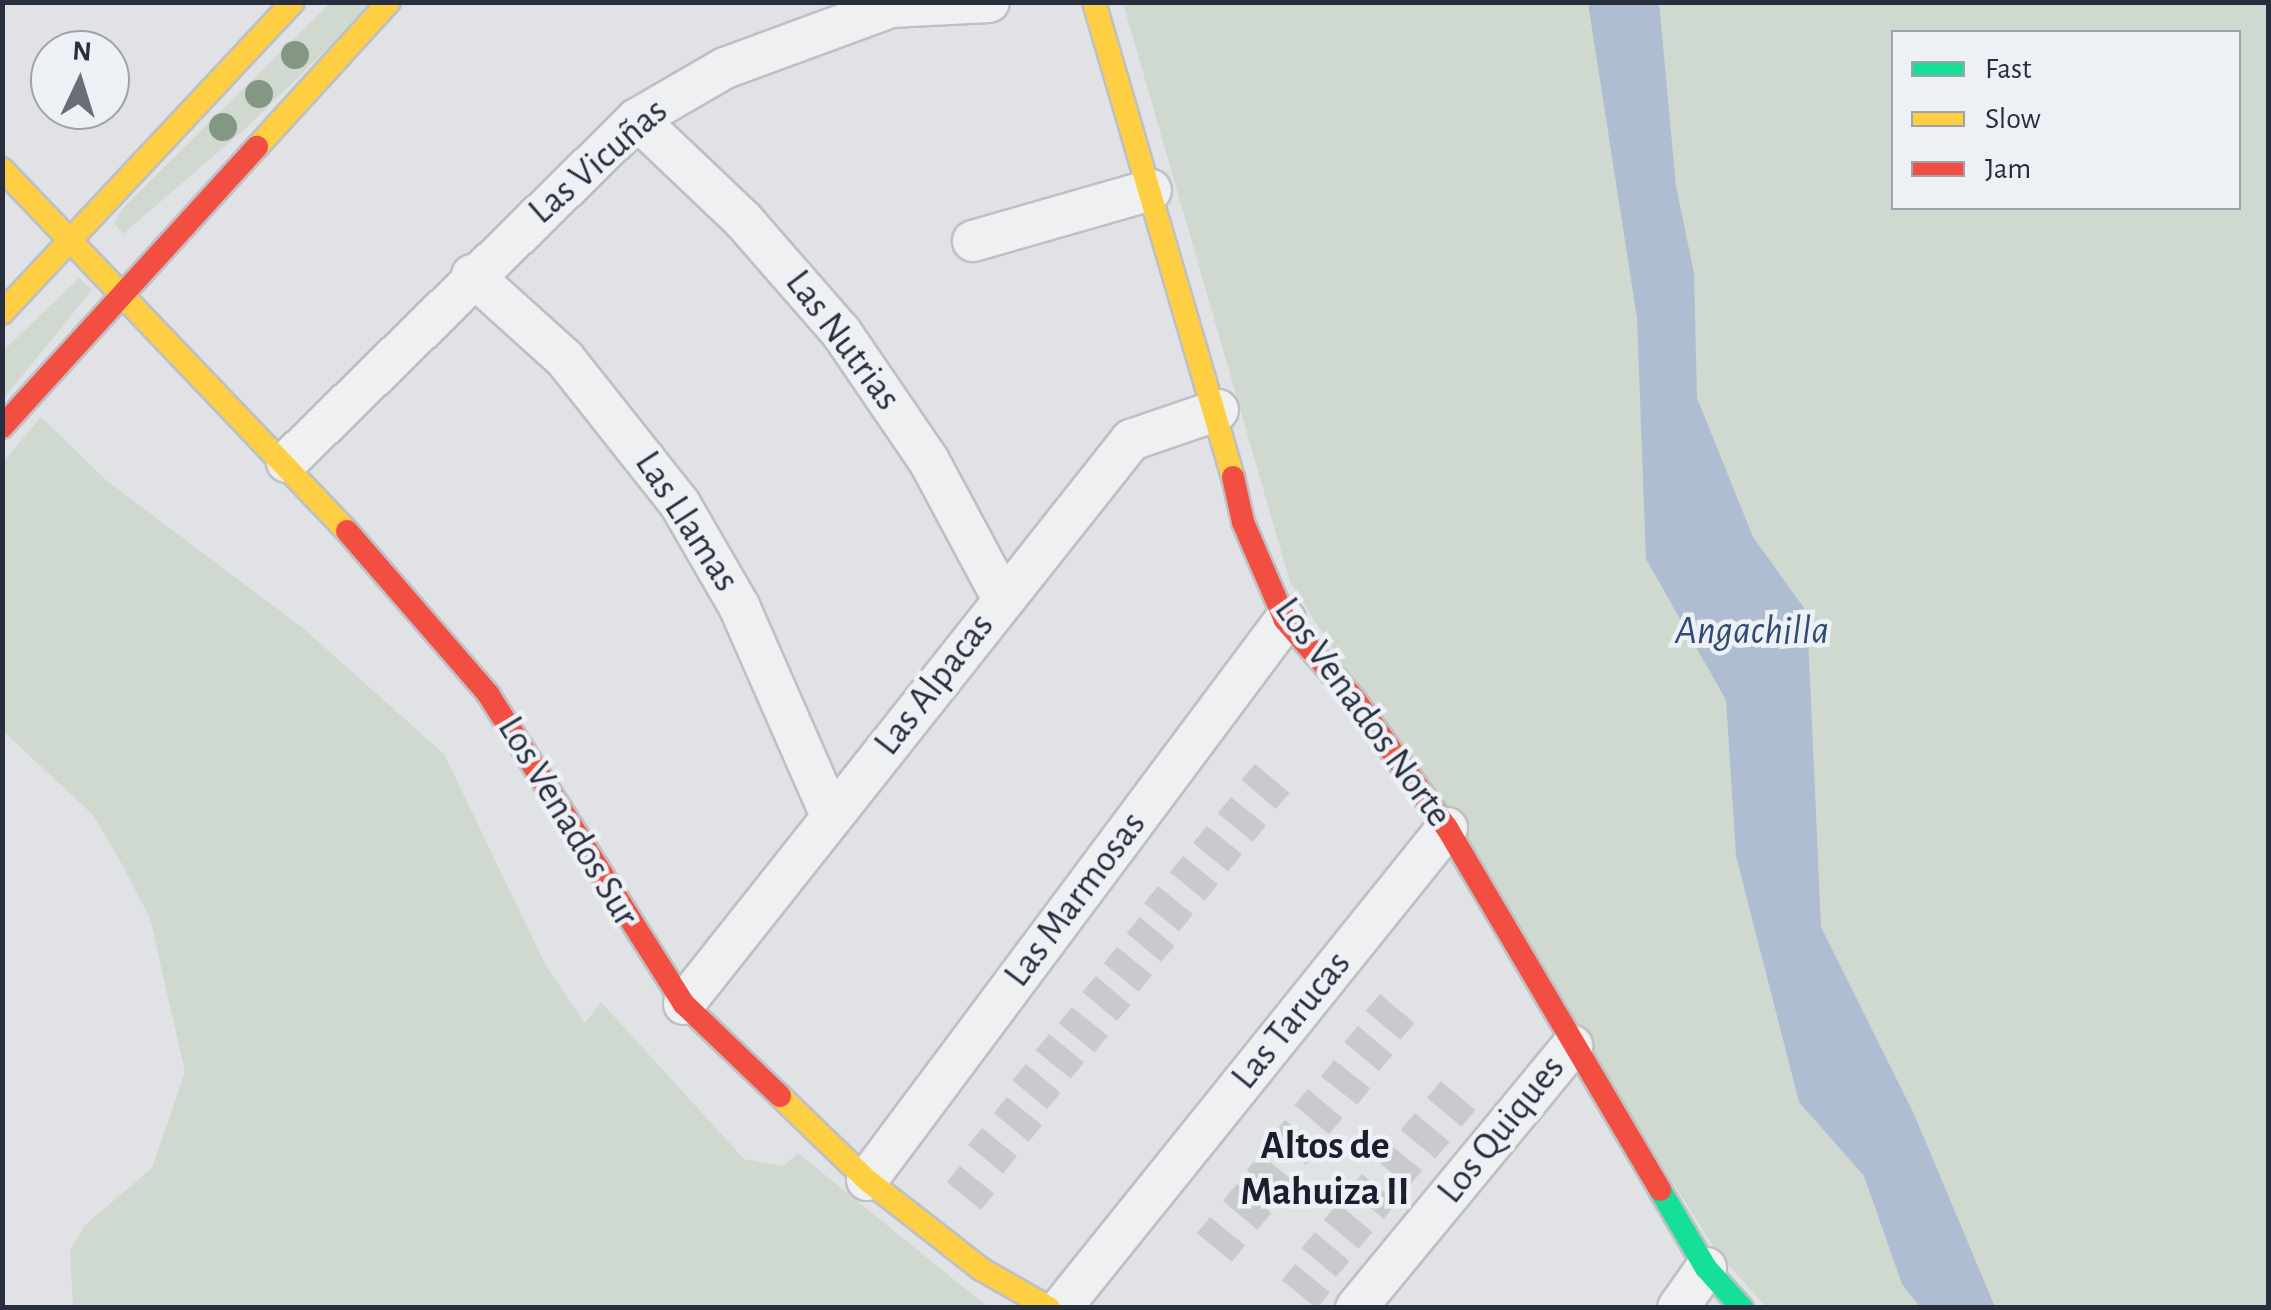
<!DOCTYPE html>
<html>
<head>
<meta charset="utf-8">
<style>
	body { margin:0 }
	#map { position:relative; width:2271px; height:1310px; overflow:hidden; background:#e0e2e5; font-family:"Alegreya Sans",sans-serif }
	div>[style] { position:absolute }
	.green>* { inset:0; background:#d0d9d0 }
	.water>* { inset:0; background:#aebdd1 }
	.building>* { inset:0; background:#c8cacd; transform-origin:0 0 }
	.roads { filter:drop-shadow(2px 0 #bec0c3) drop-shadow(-2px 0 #bec0c3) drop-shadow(0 2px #bec0c3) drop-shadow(0 -2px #bec0c3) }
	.street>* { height:40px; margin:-20px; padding:0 20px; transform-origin:20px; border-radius:20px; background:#eff0f2 }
	.fast>* { height:22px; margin:-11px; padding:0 11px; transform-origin:11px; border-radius:11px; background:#16e098 }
	.slow>* { height:22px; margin:-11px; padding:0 11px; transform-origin:11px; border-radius:11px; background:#ffcf43 }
	.jam>* { height:22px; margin:-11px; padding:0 11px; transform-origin:11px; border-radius:11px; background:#f24e42 }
	.trees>* { width:28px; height:28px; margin:-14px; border-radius:50%; background:#849784 }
	span { translate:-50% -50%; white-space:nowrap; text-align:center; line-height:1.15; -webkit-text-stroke:9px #edf0f5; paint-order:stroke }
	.street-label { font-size:38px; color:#272e3e }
	.water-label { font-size:40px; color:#314a72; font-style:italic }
	.neighbourhood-label { font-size:40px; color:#191f2f; font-weight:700 }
	.frame { position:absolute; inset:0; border:5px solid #272e3e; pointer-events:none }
	.legend { position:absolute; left:1891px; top:30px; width:350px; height:180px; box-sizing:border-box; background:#edf0f5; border:2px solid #9ea2ac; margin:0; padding:12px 18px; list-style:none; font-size:30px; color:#272e3e }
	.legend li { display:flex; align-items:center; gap:20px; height:50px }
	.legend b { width:50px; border:2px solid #9ea2ac }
	.north { position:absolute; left:30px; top:30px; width:100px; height:100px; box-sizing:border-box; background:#edf0f5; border:2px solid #9ea2ac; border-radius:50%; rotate:4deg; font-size:28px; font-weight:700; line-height:40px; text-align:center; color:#272e3e }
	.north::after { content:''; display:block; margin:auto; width:35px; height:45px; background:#686d78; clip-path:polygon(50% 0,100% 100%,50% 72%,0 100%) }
</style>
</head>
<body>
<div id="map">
	<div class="green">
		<div style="clip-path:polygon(330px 3px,374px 3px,245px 129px,123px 234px,114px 223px,123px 208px)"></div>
		<div style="clip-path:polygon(evenodd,1123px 3px,2268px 3px,2268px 1307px,1766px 1307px,1717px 1252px,1290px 582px,1123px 3px,1894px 32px,2238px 32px,2238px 208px,1894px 208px,1894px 32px)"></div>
		<div style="clip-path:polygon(79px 278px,92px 290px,3px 399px,3px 351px)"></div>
		<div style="clip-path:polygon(41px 417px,106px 480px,304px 629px,444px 754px,546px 966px,585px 1023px,601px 1002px,744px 1159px,783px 1166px,798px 1153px,988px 1307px,73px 1307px,70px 1251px,85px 1225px,152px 1168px,185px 1072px,150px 918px,119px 859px,93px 815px,3px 731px,3px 462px)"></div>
	</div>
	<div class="water">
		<div style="clip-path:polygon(1588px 3px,1659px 3px,1676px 186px,1694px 273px,1697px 398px,1753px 537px,1807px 612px,1821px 927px,1914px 1114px,1995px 1307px,1920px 1307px,1902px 1284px,1864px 1176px,1799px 1102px,1736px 856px,1726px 700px,1646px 559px,1637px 318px)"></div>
	</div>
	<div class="building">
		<div style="left:1255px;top:764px;width:45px;height:21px;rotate:40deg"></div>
		<div style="left:1231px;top:797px;width:45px;height:21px;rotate:39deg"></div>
		<div style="left:1207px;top:826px;width:45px;height:22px;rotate:39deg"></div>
		<div style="left:1183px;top:856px;width:45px;height:21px;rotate:39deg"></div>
		<div style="left:1158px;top:886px;width:45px;height:22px;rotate:39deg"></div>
		<div style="left:1140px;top:917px;width:45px;height:21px;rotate:40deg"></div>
		<div style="left:1117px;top:947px;width:45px;height:21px;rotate:39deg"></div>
		<div style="left:1096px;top:976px;width:45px;height:21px;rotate:40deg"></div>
		<div style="left:1380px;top:994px;width:45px;height:22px;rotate:40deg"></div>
		<div style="left:1072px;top:1007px;width:46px;height:21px;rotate:39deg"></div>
		<div style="left:1358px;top:1026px;width:45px;height:21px;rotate:40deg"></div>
		<div style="left:1049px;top:1034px;width:45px;height:21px;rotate:39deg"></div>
		<div style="left:1334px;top:1060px;width:46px;height:21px;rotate:38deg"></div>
		<div style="left:1026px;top:1064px;width:45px;height:21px;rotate:40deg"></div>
		<div style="left:1441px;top:1081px;width:45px;height:22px;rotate:40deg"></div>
		<div style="left:1308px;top:1089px;width:45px;height:21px;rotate:40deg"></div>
		<div style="left:1007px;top:1097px;width:45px;height:21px;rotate:39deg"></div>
		<div style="left:1415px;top:1113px;width:45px;height:22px;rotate:40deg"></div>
		<div style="left:1285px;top:1120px;width:45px;height:21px;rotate:40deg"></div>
		<div style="left:982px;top:1128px;width:45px;height:22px;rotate:39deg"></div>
		<div style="left:1387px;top:1142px;width:45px;height:21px;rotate:39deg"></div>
		<div style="left:1260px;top:1154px;width:45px;height:21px;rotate:39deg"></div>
		<div style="left:960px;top:1166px;width:44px;height:21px;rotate:39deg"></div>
		<div style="left:1362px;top:1174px;width:45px;height:21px;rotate:39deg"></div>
		<div style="left:1237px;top:1184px;width:45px;height:22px;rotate:40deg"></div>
		<div style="left:1338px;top:1203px;width:45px;height:22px;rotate:40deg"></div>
		<div style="left:1210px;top:1217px;width:45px;height:21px;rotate:39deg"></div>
		<div style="left:1315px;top:1232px;width:45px;height:21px;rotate:40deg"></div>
		<div style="left:1295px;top:1264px;width:45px;height:21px;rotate:39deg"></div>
	</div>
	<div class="roads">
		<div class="street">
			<div style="left:637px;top:119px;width:148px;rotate:43.6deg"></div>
			<div style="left:744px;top:221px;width:147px;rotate:48.9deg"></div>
			<div style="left:841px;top:332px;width:156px;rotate:55.7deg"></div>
			<div style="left:929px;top:461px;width:157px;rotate:61.8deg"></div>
			<div style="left:973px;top:241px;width:185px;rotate:-16deg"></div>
			<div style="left:472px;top:275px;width:125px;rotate:42.1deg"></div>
			<div style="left:565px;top:359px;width:185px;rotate:51.6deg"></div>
			<div style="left:680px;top:504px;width:118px;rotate:60deg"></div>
			<div style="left:739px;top:606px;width:229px;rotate:66.3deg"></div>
			<div style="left:287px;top:462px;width:490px;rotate:-44.4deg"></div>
			<div style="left:637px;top:119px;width:102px;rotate:-30.1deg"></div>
			<div style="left:725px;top:68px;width:177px;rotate:-20.2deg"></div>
			<div style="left:891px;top:7px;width:98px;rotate:-2.9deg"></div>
			<div style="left:684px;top:1004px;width:720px;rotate:-51.6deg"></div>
			<div style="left:1131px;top:440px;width:92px;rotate:-19deg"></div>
			<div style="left:867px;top:1180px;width:699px;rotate:-53.26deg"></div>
			<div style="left:1061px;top:1308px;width:616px;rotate:-51.19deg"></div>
			<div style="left:1356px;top:1308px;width:340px;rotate:-50.5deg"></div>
			<div style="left:1678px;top:1308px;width:49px;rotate:-55deg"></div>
		</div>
		<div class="fast">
			<div style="left:1660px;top:1190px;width:91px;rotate:59.5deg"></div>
			<div style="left:1706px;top:1268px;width:54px;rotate:48deg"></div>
		</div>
		<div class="slow">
			<div style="left:1094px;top:2px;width:495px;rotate:73.7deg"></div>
			<div style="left:257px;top:147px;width:196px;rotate:-47.7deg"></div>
			<div style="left:2px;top:169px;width:500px;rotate:46.38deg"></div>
			<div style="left:2px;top:313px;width:426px;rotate:-46.9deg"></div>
			<div style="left:780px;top:1096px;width:121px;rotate:44deg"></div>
			<div style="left:867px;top:1180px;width:145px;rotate:38deg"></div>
			<div style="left:981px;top:1269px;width:78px;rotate:29.8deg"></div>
		</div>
		<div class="jam">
			<div style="left:2px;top:427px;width:379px;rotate:-47.7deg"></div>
			<div style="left:1233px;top:477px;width:46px;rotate:77.5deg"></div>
			<div style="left:1243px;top:522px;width:107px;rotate:66.8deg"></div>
			<div style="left:1285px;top:620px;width:106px;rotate:48.8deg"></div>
			<div style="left:1355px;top:700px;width:158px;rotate:54.3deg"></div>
			<div style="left:1447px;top:828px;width:420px;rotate:59.5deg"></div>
			<div style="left:347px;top:531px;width:216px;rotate:49.1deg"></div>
			<div style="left:488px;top:694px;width:367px;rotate:57.7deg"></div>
			<div style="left:684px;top:1004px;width:133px;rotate:43.8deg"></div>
		</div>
	</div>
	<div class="trees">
		<div style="left:295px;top:55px"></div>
		<div style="left:259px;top:94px"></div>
		<div style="left:223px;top:127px"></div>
	</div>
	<div class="street-label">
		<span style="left:599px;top:162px;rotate:-41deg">Las Vicuñas</span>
		<span style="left:842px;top:341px;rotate:53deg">Las Nutrias</span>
		<span style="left:686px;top:522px;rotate:57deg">Las Llamas</span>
		<span style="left:935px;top:685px;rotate:-52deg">Las Alpacas</span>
		<span style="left:1362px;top:713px;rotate:54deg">Los Venados Norte</span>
		<span style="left:567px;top:822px;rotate:59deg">Los Venados Sur</span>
		<span style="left:1076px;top:900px;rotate:-53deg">Las Marmosas</span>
		<span style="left:1292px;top:1021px;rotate:-51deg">Las Tarucas</span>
		<span style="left:1502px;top:1130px;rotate:-51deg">Los Quiques</span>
	</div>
	<div class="water-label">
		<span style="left:1752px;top:631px">Angachilla</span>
	</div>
	<div class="neighbourhood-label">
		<span style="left:1325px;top:1169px">Altos de<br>Mahuiza II</span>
	</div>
	<div class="frame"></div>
	<ul class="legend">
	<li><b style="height:12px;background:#16e098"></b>Fast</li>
	<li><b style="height:12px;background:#ffcf43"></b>Slow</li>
	<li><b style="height:12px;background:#f24e42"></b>Jam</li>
	</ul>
	<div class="north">N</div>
</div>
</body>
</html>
